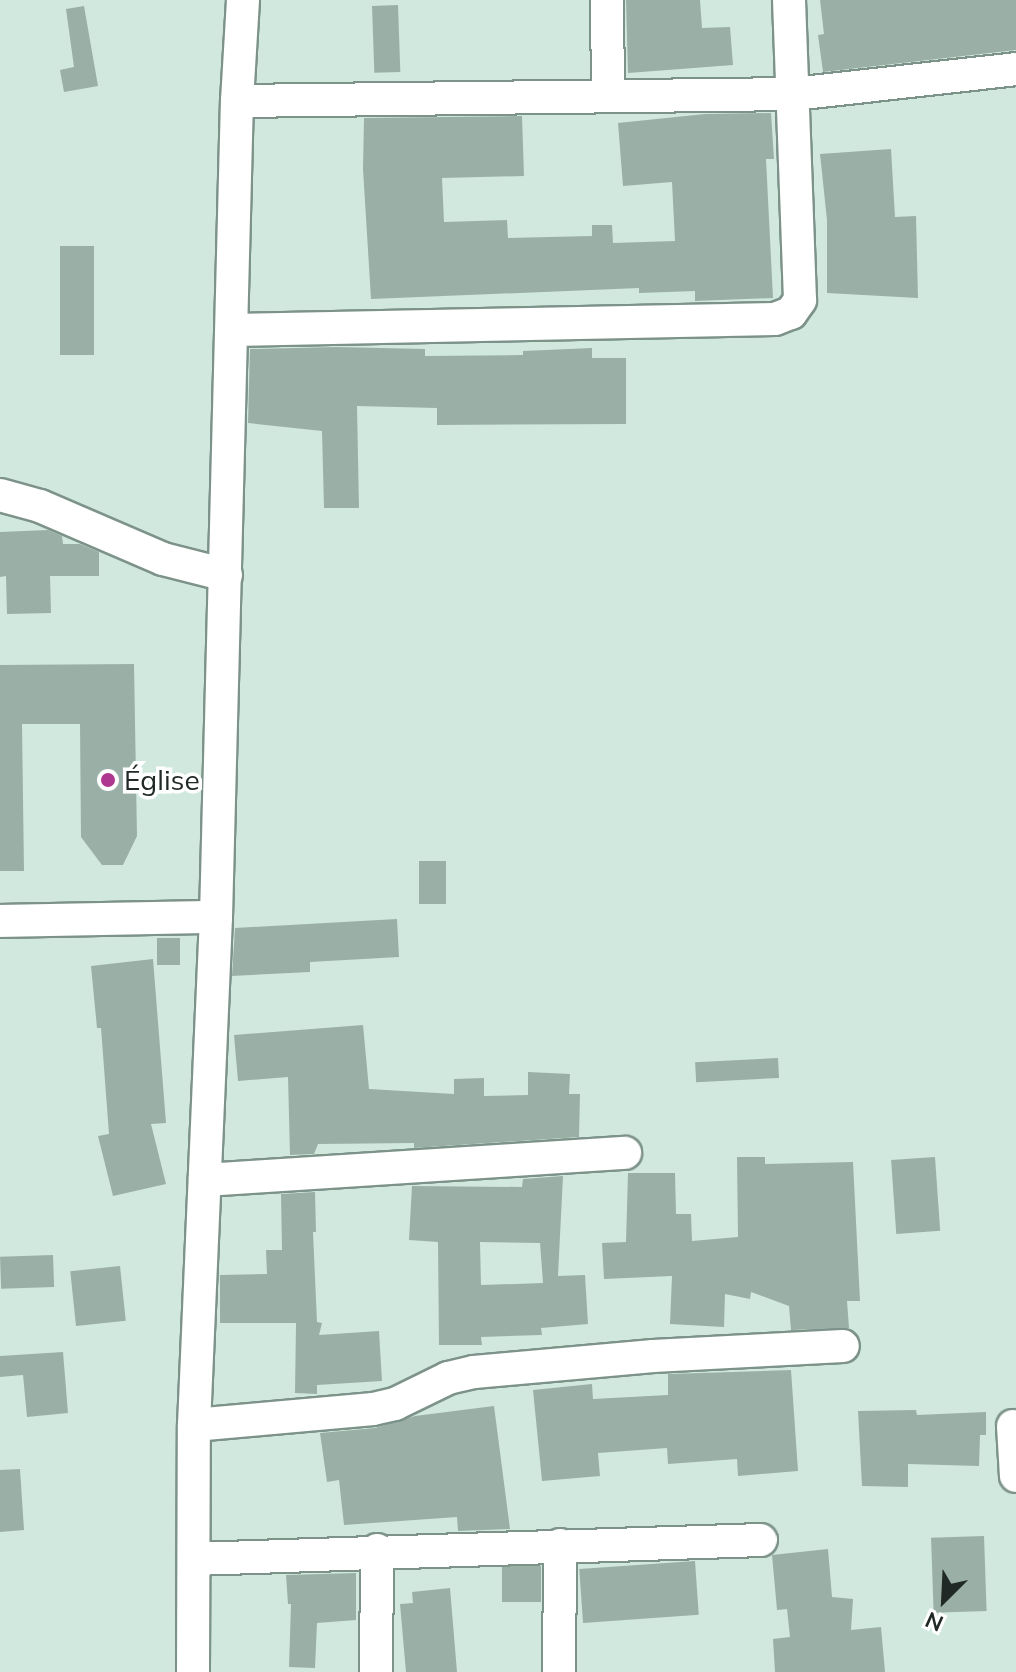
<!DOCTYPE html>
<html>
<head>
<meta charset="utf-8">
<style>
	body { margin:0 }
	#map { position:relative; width:1016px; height:1672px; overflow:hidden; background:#d1e8df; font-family:Mulish,sans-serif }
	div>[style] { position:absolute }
	.building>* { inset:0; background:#9ab0a7; transform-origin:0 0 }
	.roads { filter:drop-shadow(2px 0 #7d938a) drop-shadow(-2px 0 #7d938a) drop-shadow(0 2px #7d938a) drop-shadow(0 -2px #7d938a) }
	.minor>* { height:32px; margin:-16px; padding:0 16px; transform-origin:16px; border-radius:16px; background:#fff }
	.dots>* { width:22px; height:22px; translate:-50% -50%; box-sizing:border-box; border:4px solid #fff; border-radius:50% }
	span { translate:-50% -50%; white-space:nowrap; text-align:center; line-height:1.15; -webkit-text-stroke:7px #fff; paint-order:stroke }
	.poi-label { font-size:28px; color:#202926 }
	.left { translate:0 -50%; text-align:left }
	.north { position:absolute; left:904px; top:1560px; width:80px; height:80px; -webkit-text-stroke:6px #fff; paint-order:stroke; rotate:204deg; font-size:22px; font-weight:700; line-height:32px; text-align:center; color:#202926 }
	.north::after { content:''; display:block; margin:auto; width:28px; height:36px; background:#202926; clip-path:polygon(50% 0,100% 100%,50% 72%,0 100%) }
</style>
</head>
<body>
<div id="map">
	<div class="building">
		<div style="clip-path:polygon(626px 0,700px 0,702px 28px,730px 27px,733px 65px,628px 73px)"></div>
		<div style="clip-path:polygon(820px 0,1016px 0,1016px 50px,823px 72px,818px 35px,824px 34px)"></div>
		<div style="left:398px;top:5px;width:67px;height:26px;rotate:88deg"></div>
		<div style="clip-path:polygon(84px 6px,98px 86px,64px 92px,60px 70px,74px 67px,66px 9px)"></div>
		<div style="clip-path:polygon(771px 113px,774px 159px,766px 159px,773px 298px,695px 301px,695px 291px,639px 293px,639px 288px,371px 299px,363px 169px,364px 118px,522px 116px,524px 176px,442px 178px,444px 222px,507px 220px,508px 238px,592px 236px,592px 225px,612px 225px,613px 243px,675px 241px,672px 182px,623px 186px,618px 123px,705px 114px)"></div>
		<div style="clip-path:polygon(891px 149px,895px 217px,916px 216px,918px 298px,827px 293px,827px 220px,820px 154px)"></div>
		<div style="left:60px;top:246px;width:34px;height:109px"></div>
		<div style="clip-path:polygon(335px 347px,425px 349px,425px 356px,523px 355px,523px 351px,592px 348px,592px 358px,626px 358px,626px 424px,437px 425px,437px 408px,357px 406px,359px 508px,324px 508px,322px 431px,248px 423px,250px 349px)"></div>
		<div style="clip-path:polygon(48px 530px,62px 536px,63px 544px,80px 544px,99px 552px,99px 576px,50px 576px,51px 613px,7px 614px,6px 576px,0 577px,0 532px)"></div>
		<div style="clip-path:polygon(134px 664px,137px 836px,123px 865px,102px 865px,81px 837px,80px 724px,22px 724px,24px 871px,0 871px,0 665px)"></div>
		<div style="left:419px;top:861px;width:27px;height:43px"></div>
		<div style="clip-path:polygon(397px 919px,399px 957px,310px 962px,310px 972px,232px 976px,235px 928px)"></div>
		<div style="left:157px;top:938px;width:23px;height:27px"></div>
		<div style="clip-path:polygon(153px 959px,166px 1123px,151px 1124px,166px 1184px,113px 1196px,98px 1136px,109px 1134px,101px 1028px,97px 1028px,91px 966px)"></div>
		<div style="clip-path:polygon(363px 1025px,369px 1089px,454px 1094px,454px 1079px,484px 1078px,484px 1096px,528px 1095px,528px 1072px,570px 1074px,569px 1094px,580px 1094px,579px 1137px,414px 1148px,414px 1143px,318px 1144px,314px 1154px,290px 1155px,288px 1077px,238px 1081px,234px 1035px)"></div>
		<div style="left:778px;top:1058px;width:20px;height:83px;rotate:87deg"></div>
		<div style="clip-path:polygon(737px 1157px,765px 1157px,765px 1164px,853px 1162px,860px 1301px,847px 1301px,849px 1328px,791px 1330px,789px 1306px,751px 1292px,750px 1299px,725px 1294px,724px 1327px,670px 1324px,672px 1276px,604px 1279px,602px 1243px,626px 1242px,628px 1173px,675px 1173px,676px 1214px,691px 1214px,692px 1241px,738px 1237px)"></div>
		<div style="left:935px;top:1157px;width:74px;height:44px;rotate:86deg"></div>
		<div style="clip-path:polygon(evenodd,563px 1176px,558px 1276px,585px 1275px,588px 1324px,541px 1328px,542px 1335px,481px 1337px,482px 1345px,439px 1345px,438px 1242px,409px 1240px,412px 1186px,522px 1187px,523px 1179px,563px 1176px,480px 1242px,540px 1243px,543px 1283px,481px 1285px,480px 1242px)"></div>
		<div style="clip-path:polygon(315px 1192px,316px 1232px,313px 1232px,317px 1322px,322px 1323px,319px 1335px,379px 1331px,382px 1381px,317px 1385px,317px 1394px,295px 1393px,296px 1323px,220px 1323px,220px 1275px,267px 1274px,266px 1250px,282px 1250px,281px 1194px)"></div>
		<div style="left:53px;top:1255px;width:32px;height:53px;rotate:88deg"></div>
		<div style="left:120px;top:1266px;width:55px;height:50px;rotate:84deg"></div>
		<div style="clip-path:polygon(63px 1352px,68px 1413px,27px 1417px,23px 1375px,0 1377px,0 1356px)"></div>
		<div style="clip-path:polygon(791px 1370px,798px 1471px,738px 1476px,737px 1459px,668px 1464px,667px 1448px,598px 1453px,600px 1476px,542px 1481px,533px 1390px,592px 1384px,593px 1399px,668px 1395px,668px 1374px)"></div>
		<div style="clip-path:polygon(494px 1406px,510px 1529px,458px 1531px,457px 1517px,344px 1525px,339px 1480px,327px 1482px,320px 1433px,375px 1428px,415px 1416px)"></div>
		<div style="clip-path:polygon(916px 1410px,917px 1415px,986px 1412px,986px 1435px,980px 1435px,979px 1466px,908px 1464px,908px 1487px,862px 1486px,858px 1411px)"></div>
		<div style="clip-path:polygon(20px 1469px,24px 1530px,0 1532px,0 1470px)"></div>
		<div style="left:984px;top:1536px;width:75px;height:53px;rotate:88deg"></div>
		<div style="clip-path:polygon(828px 1549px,832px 1597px,853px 1599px,851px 1630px,881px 1627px,885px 1672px,775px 1672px,773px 1639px,790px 1637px,787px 1609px,777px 1610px,772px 1555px)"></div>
		<div style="left:695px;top:1561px;width:54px;height:116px;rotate:86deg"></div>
		<div style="left:541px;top:1566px;width:36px;height:39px;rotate:90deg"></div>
		<div style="clip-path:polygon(356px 1573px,356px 1620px,317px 1623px,315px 1668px,289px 1667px,291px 1604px,288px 1604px,286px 1575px)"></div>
		<div style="clip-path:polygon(450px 1588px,457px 1672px,406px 1672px,400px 1604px,413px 1603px,412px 1592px)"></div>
	</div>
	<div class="roads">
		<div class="minor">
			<div style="left:607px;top:0;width:95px;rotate:89.4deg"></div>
			<div style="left:237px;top:101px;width:557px;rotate:-0.72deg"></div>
			<div style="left:794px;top:94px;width:223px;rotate:-6.4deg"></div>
			<div style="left:233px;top:330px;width:542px;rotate:-1.16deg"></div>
			<div style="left:775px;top:319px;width:17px;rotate:-21deg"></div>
			<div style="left:791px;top:313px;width:16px;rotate:-55deg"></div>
			<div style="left:800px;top:300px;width:300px;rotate:-92.1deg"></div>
			<div style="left:0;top:495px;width:41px;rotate:15.4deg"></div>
			<div style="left:40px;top:506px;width:134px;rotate:23.3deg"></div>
			<div style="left:163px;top:559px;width:65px;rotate:14.3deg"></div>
			<div style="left:0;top:921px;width:216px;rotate:-1.1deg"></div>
			<div style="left:205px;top:1180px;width:421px;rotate:-3.7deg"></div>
			<div style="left:194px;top:1425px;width:180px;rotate:-5.1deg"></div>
			<div style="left:373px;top:1409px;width:23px;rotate:-13deg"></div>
			<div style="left:395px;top:1404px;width:59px;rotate:-26.1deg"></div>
			<div style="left:448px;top:1378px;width:27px;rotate:-13deg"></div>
			<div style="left:474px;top:1372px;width:180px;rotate:-5.1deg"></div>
			<div style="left:653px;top:1356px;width:190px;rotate:-3deg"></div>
			<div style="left:1013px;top:1426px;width:50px;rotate:86.6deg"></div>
			<div style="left:195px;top:1559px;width:566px;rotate:-1.92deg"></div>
			<div style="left:193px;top:1672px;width:247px;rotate:-89.8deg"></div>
			<div style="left:194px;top:1425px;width:508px;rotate:-87.52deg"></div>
			<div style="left:216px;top:917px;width:816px;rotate:-88.53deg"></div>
			<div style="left:237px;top:101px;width:101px;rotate:-86.6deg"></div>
			<div style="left:376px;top:1672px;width:122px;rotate:-89.5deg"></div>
			<div style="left:559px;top:1672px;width:127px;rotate:-89.5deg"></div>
		</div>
	</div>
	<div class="dots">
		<div style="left:108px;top:780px;background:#ae388f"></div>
	</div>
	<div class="poi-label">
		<span class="left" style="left:124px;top:780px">Église</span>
	</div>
	<div class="north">N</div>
</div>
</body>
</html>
